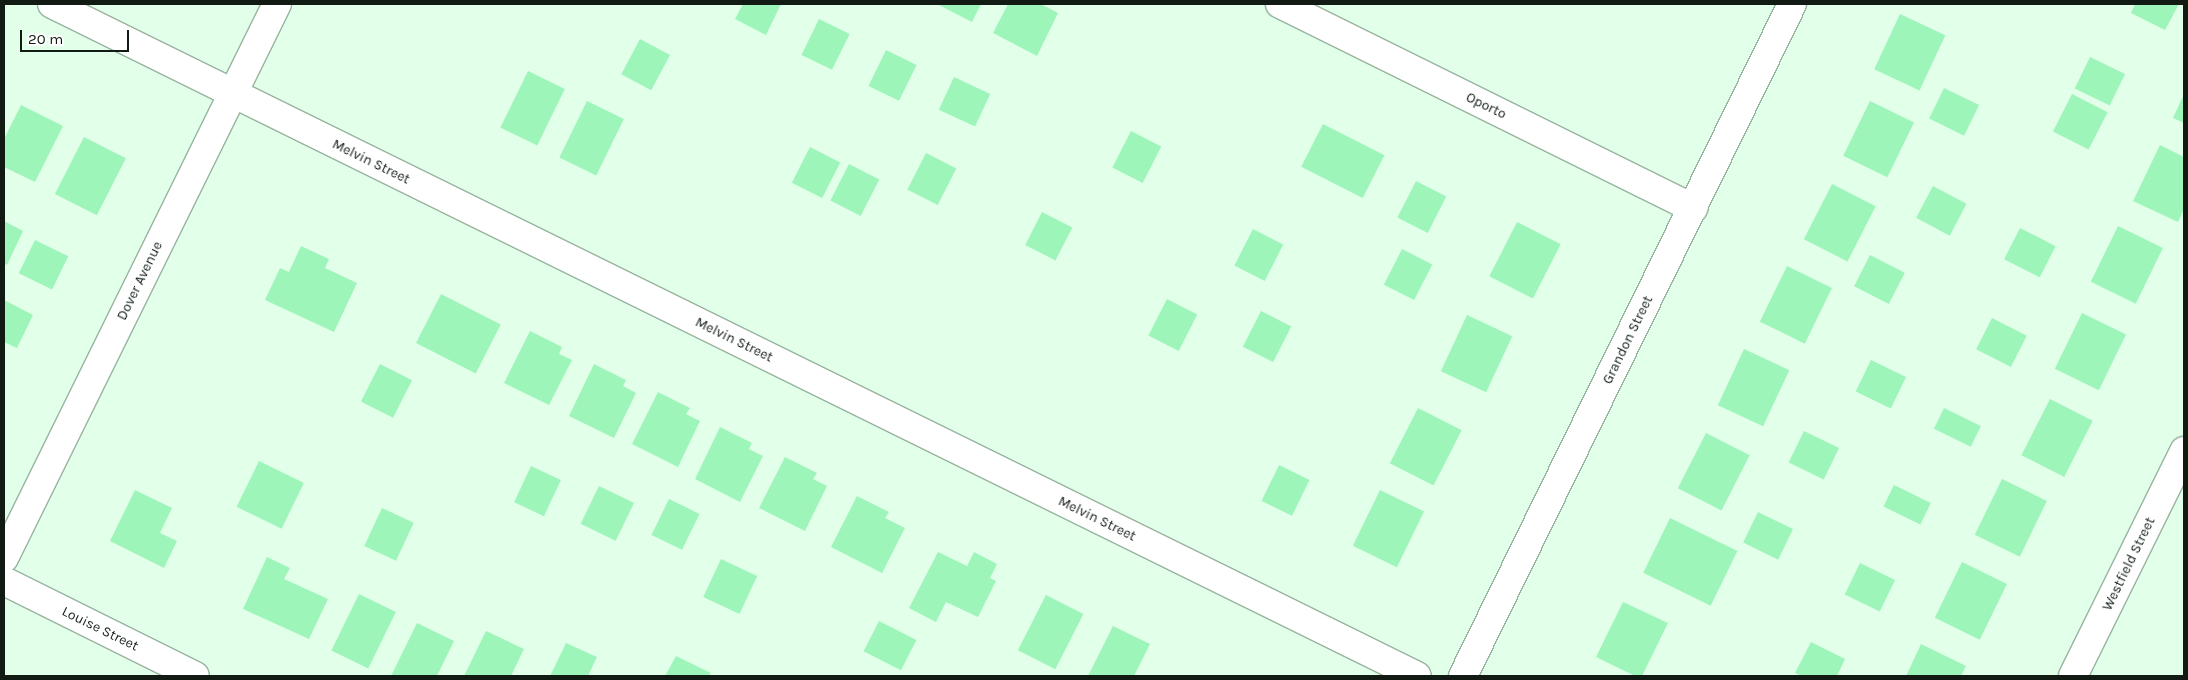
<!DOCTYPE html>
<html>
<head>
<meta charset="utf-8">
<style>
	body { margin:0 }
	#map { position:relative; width:2188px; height:680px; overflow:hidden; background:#e2ffea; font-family:Karla,sans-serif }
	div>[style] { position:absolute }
	.building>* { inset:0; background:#9ef5b9; transform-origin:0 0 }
	.roads { filter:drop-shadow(1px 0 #98b39f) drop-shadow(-1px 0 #98b39f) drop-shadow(0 1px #98b39f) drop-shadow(0 -1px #98b39f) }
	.minor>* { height:28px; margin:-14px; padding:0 14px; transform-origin:14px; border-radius:14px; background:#fff }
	span { translate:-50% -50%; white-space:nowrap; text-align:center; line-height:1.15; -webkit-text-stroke:5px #fff; paint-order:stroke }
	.street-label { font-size:14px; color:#111b14 }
	.frame { position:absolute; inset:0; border:5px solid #111b14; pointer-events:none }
	.scale { position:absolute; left:20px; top:30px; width:109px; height:22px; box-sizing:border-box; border:2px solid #111b14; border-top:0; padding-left:6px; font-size:15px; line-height:18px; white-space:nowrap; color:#111b14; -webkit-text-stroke:4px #fff; paint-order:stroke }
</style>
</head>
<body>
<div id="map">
	<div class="building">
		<div style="clip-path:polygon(743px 4px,781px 4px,766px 35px,735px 19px)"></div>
		<div style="clip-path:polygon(937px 4px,981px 4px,972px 22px)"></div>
		<div style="clip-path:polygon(1008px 4px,1041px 4px,1058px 13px,1037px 56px,993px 33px)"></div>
		<div style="clip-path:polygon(2135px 4px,2179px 4px,2165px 30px,2131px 13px)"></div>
		<div style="left:1900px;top:14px;width:50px;height:61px;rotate:25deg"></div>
		<div style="left:819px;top:19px;width:34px;height:40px;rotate:26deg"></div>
		<div style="left:640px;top:39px;width:34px;height:40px;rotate:28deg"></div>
		<div style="left:886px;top:50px;width:34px;height:40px;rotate:26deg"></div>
		<div style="left:2090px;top:57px;width:39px;height:35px;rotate:26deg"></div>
		<div style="left:528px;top:71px;width:41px;height:63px;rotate:26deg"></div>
		<div style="left:954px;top:77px;width:40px;height:36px;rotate:25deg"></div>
		<div style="left:1944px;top:88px;width:39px;height:34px;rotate:26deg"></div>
		<div style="left:2072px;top:94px;width:40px;height:42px;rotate:27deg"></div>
		<div style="clip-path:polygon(2184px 94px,2184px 123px,2173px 118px)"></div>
		<div style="left:587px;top:101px;width:41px;height:63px;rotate:26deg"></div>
		<div style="left:1870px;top:101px;width:49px;height:61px;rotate:26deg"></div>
		<div style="clip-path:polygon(21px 105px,63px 126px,35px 182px,4px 167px,4px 139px)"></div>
		<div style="left:1323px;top:124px;width:69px;height:48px;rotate:27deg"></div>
		<div style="left:1131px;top:131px;width:34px;height:41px;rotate:27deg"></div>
		<div style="left:84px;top:137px;width:47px;height:64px;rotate:27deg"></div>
		<div style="clip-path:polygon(2160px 145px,2184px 157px,2184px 209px,2178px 222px,2133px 201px)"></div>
		<div style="left:810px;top:147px;width:34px;height:40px;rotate:27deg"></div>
		<div style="left:926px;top:153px;width:34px;height:41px;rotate:27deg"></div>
		<div style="left:849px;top:164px;width:34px;height:41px;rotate:27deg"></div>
		<div style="left:1416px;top:181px;width:34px;height:41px;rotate:27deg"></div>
		<div style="left:1832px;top:184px;width:49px;height:62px;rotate:27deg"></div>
		<div style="left:1933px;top:186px;width:38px;height:36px;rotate:28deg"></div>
		<div style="left:1042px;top:212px;width:34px;height:37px;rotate:27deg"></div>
		<div style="clip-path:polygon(4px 221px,23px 231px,7px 265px,4px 263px)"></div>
		<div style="left:1517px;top:222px;width:49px;height:61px;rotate:27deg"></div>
		<div style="left:2118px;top:226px;width:50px;height:62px;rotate:26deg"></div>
		<div style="left:2020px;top:228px;width:40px;height:35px;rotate:27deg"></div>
		<div style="left:1253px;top:229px;width:34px;height:41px;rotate:27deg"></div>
		<div style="left:35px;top:240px;width:37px;height:37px;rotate:26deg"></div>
		<div style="clip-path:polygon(301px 246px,329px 259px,325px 268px,357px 283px,334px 332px,265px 300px,280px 268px,289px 272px)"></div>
		<div style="left:1402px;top:249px;width:34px;height:40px;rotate:27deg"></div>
		<div style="left:1870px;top:255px;width:39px;height:35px;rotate:27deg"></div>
		<div style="left:1787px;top:266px;width:50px;height:62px;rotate:26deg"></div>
		<div style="left:441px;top:294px;width:67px;height:55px;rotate:27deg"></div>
		<div style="left:1167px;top:299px;width:34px;height:41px;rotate:27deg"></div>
		<div style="clip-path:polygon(4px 300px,33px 315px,17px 348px,4px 342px)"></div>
		<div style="left:1261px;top:311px;width:34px;height:40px;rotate:27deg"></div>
		<div style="left:2082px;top:313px;width:49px;height:62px;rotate:26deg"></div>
		<div style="left:1467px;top:315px;width:50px;height:62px;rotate:25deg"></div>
		<div style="left:1992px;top:318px;width:39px;height:35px;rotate:27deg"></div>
		<div style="clip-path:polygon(530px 331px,562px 347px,559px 354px,572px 360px,549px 405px,504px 383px)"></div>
		<div style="left:1744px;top:349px;width:50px;height:62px;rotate:25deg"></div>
		<div style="left:1871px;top:360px;width:39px;height:35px;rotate:26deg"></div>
		<div style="left:380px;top:364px;width:36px;height:42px;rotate:27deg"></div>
		<div style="clip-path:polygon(594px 364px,626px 380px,623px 386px,636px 393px,614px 438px,569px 416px)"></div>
		<div style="clip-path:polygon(658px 392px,690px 408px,686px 414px,700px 421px,678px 467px,632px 444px)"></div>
		<div style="left:2050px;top:399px;width:48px;height:63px;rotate:27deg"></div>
		<div style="left:1418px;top:408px;width:49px;height:62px;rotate:27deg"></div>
		<div style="left:1944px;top:408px;width:41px;height:23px;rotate:26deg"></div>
		<div style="clip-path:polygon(720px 427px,752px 443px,749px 449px,763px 456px,740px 502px,695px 479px)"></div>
		<div style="left:1804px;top:431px;width:39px;height:35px;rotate:26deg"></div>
		<div style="left:1706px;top:433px;width:49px;height:62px;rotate:27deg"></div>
		<div style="clip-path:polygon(785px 457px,817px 473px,813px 479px,827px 486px,805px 531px,759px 508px)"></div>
		<div style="left:259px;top:461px;width:50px;height:51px;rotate:26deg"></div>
		<div style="left:1279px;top:465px;width:34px;height:40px;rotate:26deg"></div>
		<div style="left:531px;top:466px;width:33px;height:40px;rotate:25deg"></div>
		<div style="left:2002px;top:479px;width:50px;height:62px;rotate:26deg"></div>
		<div style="left:1894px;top:485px;width:41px;height:24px;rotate:26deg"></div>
		<div style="left:599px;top:486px;width:39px;height:42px;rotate:26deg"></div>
		<div style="clip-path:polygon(135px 490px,172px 508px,160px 533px,177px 541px,164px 568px,110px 541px)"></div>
		<div style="left:1380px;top:490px;width:49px;height:62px;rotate:26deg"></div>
		<div style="clip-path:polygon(857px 496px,889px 512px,885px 518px,905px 528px,882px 573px,831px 547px)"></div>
		<div style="left:669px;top:499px;width:34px;height:40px;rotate:26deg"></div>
		<div style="left:382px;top:508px;width:35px;height:42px;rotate:25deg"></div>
		<div style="left:1758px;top:512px;width:39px;height:34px;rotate:26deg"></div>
		<div style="left:1670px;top:518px;width:75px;height:61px;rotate:26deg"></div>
		<div style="clip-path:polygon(938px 552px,967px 566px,974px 552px,997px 564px,990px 578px,996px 581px,978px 617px,946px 602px,936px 622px,909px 608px)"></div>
		<div style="clip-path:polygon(267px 557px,290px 568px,284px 579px,328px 599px,309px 639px,243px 609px)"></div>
		<div style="left:721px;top:559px;width:40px;height:42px;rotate:25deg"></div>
		<div style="left:1962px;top:562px;width:50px;height:62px;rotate:26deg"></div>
		<div style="left:1860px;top:563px;width:39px;height:35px;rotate:26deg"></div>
		<div style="left:359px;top:594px;width:41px;height:63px;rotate:26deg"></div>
		<div style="left:1046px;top:595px;width:42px;height:62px;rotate:27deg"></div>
		<div style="clip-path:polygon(1623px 602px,1668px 623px,1642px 676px,1635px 676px,1596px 657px)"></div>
		<div style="left:879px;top:621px;width:42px;height:34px;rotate:27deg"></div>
		<div style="clip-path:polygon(417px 623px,454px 641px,437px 676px,391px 676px)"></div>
		<div style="clip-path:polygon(1113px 626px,1150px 644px,1134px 676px,1088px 676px)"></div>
		<div style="clip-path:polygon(486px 631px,524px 649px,511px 676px,464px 676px)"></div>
		<div style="clip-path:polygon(1811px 642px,1845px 659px,1837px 676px,1802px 676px,1795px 673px)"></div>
		<div style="clip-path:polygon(566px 643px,597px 657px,588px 676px,550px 676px)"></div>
		<div style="clip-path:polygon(1921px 644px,1966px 666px,1961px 676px,1906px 676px)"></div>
		<div style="clip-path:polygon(676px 656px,711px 673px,709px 676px,665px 676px)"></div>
	</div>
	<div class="roads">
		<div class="minor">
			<div style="left:52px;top:4px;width:1521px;rotate:26.21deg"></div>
			<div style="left:1280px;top:4px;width:461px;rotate:26.3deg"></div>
			<div style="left:4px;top:558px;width:618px;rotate:-63.77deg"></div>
			<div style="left:4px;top:581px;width:213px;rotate:26.4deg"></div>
			<div style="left:1463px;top:676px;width:748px;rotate:-63.91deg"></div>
			<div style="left:2073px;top:676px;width:251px;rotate:-63.7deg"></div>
		</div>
	</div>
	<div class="street-label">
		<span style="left:1486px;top:106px;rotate:26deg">Oporto</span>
		<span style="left:371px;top:162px;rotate:26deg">Melvin Street</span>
		<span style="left:140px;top:281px;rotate:-64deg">Dover Avenue</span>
		<span style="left:734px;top:340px;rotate:26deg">Melvin Street</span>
		<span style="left:1628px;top:340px;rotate:-64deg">Grandon Street</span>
		<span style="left:1097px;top:519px;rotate:26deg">Melvin Street</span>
		<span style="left:2129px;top:564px;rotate:-64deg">Westfield Street</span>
		<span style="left:100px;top:629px;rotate:26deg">Louise Street</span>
	</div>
	<div class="frame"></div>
	<div class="scale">20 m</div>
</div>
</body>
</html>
